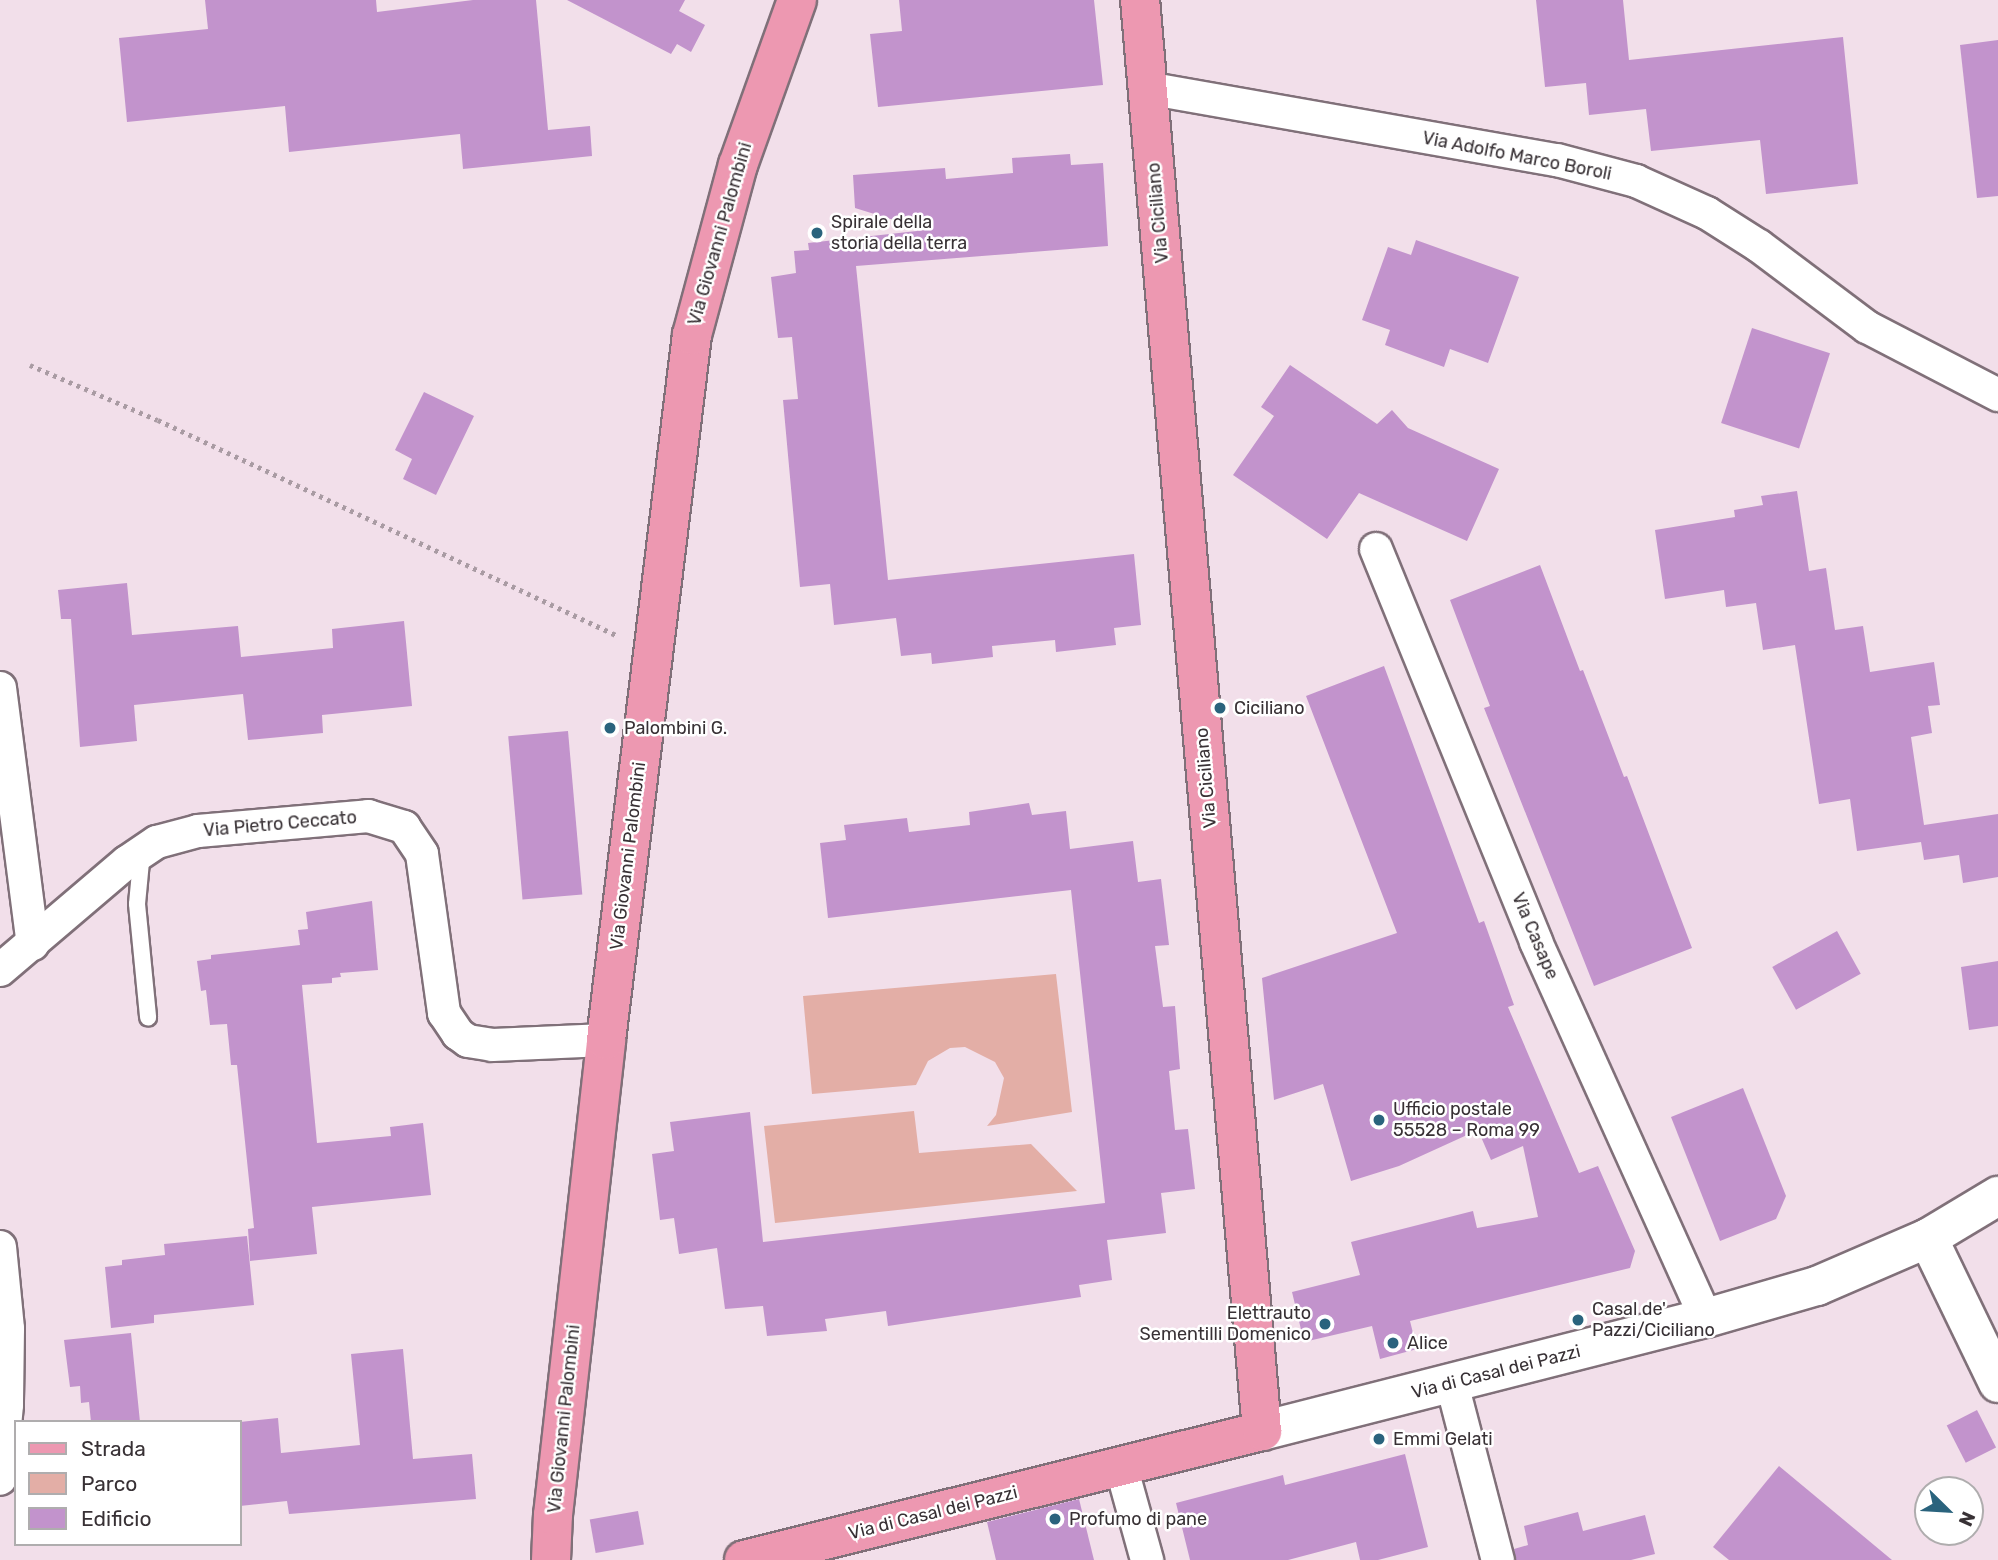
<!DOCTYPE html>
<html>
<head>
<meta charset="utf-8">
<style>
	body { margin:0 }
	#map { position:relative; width:1998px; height:1560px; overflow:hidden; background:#f2dfea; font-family:Rubik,sans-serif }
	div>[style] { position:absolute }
	.green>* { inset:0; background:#e3aea6 }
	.building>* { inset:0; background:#c293cc; transform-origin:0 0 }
	.path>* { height:4.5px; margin-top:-2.25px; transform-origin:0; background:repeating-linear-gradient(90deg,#a99ba3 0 3.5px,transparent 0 8.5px) }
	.roads { filter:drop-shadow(2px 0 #807079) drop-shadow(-2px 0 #807079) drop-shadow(0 2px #807079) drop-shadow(0 -2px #807079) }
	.lane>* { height:16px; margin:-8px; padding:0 8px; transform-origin:8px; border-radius:8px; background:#fff }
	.street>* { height:32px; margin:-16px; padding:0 16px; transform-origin:16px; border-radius:16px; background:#fff }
	.secondary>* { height:38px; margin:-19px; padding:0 19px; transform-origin:19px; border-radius:19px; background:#fff }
	.primary>* { height:38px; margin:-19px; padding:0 19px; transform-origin:19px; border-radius:19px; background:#ed98b1 }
	.dots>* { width:19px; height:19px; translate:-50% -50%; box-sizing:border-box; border:4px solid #fff; border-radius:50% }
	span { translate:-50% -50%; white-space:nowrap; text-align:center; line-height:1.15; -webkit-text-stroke:5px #fff; paint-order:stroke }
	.street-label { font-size:18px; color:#383135 }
	.poi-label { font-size:18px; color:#383135 }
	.left { translate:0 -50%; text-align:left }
	.right { translate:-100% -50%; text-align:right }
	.legend { position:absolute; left:14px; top:1420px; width:228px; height:126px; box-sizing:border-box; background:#fff; border:2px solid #afadae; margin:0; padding:9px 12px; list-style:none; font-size:21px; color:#383135 }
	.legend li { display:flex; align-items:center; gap:14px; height:35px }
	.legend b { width:35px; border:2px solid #afadae }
	.north { position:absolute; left:1914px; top:1476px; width:70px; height:70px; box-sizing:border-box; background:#fff; border:2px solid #afadae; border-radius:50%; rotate:114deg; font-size:19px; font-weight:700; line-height:28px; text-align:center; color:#383135 }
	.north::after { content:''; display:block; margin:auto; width:24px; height:32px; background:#2a637d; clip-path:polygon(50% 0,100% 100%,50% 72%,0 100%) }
</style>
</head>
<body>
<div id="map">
	<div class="green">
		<div style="clip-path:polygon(1056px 974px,1072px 1112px,987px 1126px,996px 1115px,1004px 1078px,995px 1062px,965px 1047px,950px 1048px,928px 1061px,916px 1085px,812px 1094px,803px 996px)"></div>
		<div style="clip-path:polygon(914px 1111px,919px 1153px,1031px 1144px,1077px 1191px,775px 1223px,764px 1126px)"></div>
	</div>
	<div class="building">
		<div style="clip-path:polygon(205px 0,376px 0,377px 12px,473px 0,536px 0,548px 130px,590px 126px,592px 156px,463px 169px,460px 134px,289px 152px,285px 106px,127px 122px,119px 38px,208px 29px)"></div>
		<div style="clip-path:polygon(567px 0,685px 0,679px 11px,705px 25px,691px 52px,677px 44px,671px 54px)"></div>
		<div style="clip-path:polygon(899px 0,1094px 0,1103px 85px,878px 107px,870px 34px,902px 31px)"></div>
		<div style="clip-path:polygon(1536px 0,1623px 0,1629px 60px,1843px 37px,1858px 184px,1766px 194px,1760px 140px,1651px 151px,1646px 109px,1589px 115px,1586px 83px,1545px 87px)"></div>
		<div style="clip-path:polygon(1998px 40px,1998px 196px,1977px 198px,1960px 45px)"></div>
		<div style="clip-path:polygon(1070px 154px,1071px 165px,1103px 163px,1108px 246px,856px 266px,888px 580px,1134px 554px,1141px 625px,1114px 628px,1116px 645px,1056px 652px,1055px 640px,992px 646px,993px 657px,932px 664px,931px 653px,901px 656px,896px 618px,834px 625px,830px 584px,800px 587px,783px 400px,798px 399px,792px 337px,778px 338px,771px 277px,796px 273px,794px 251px,809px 250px,808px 243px,926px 230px,855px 208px,853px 175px,945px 168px,946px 179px,1013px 173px,1012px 158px)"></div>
		<div style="clip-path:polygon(1416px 240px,1519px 277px,1488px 363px,1450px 349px,1444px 367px,1385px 345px,1390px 330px,1362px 320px,1388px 247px,1411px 255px)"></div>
		<div style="left:1752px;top:328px;width:82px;height:100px;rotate:18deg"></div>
		<div style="clip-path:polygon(1290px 365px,1377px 424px,1392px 410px,1408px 428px,1499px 469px,1467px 541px,1359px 493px,1327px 539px,1233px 475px,1274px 416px,1261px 407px)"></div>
		<div style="clip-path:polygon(424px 392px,474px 416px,436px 495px,403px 479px,412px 459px,395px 450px)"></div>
		<div style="clip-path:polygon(1797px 491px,1809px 571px,1826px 568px,1835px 630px,1863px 626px,1870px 672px,1934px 662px,1940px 705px,1928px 706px,1932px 733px,1911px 737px,1924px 825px,1998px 814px,1998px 877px,1963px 883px,1959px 855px,1924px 860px,1921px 842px,1857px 851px,1850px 799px,1819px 804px,1795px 645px,1763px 650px,1756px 603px,1726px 607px,1724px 590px,1665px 599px,1655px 530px,1735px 517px,1734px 510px,1763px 505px,1761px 496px)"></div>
		<div style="clip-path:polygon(1540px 565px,1580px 671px,1583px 670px,1624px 777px,1627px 776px,1692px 948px,1594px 986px,1484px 708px,1490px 706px,1450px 600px)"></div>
		<div style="clip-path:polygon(127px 583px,132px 635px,238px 626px,241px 657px,333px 648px,332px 629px,404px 621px,412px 706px,322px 715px,323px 733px,248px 740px,243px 694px,134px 705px,137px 741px,80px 747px,71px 619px,61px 619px,58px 590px)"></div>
		<div style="clip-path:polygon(1384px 666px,1479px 923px,1484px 921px,1514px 1005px,1508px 1007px,1579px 1173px,1598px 1166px,1635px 1251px,1630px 1268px,1410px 1321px,1417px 1349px,1380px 1359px,1372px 1326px,1304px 1342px,1292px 1292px,1360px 1275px,1351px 1242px,1473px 1211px,1477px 1228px,1538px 1217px,1523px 1146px,1491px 1160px,1478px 1130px,1399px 1166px,1351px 1181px,1323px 1084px,1274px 1100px,1262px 978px,1397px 933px,1306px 696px)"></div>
		<div style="left:568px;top:731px;width:164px;height:60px;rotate:85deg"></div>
		<div style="clip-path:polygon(1029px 803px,1032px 815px,1066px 811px,1070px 849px,1133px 841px,1138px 882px,1161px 879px,1169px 945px,1155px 946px,1163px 1007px,1175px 1006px,1180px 1069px,1169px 1071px,1175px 1130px,1188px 1129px,1195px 1189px,1161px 1193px,1166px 1233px,1107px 1240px,1112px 1280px,1079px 1285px,1081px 1297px,888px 1326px,886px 1311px,825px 1319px,827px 1331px,767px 1336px,763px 1306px,725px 1309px,717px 1248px,679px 1254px,674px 1218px,660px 1220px,652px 1154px,674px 1151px,670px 1122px,750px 1112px,763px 1242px,1105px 1203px,1071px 890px,828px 918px,820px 843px,846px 840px,844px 825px,907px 818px,909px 832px,970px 825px,969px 812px)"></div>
		<div style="clip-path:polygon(372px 901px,378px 970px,340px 973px,341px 977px,332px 978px,332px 983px,302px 985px,317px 1143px,391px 1136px,390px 1127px,423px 1123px,431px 1195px,312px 1207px,317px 1254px,250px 1261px,248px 1229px,254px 1228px,237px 1065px,231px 1065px,227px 1024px,210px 1025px,206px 990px,201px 991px,197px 961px,211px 959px,211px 955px,300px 945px,298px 930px,308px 929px,306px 912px)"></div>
		<div style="left:1837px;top:931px;width:49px;height:74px;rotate:61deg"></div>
		<div style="clip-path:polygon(1998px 961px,1998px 1026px,1969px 1030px,1961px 967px)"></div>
		<div style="clip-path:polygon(1743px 1088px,1786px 1196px,1776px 1219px,1720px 1241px,1671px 1117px)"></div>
		<div style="clip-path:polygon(247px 1236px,254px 1305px,154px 1315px,154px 1323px,111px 1328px,105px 1267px,122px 1265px,122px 1260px,165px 1255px,164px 1244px)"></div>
		<div style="clip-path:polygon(131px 1333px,140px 1422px,91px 1422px,89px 1402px,81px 1403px,80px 1386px,70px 1387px,64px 1340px)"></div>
		<div style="clip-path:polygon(403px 1349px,413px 1459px,472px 1454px,476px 1499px,289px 1514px,287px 1501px,240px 1506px,240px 1422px,278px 1418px,281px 1453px,360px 1445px,351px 1354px)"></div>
		<div style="left:1977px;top:1410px;width:42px;height:34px;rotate:63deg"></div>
		<div style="clip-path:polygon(1405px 1454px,1428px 1547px,1378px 1560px,1360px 1560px,1356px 1542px,1288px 1560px,1190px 1560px,1176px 1503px,1283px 1475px,1285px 1485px)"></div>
		<div style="clip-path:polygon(1779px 1466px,1892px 1560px,1729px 1560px,1713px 1547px)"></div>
		<div style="clip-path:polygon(1079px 1499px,1094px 1560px,996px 1560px,987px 1522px)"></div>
		<div style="left:638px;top:1511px;width:34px;height:49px;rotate:80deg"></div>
		<div style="clip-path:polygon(1578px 1512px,1583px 1531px,1645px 1515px,1655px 1554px,1631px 1560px,1516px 1560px,1514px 1549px,1528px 1545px,1524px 1526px)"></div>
	</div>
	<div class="path">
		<div style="left:30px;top:365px;width:139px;rotate:23.3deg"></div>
		<div style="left:158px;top:420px;width:508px;rotate:25.15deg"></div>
	</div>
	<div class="roads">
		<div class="lane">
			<div style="left:142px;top:851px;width:53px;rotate:95.4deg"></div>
			<div style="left:137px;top:904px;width:114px;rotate:84.4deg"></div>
		</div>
		<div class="street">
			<div style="left:1147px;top:88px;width:416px;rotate:10deg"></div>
			<div style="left:1557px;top:160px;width:82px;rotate:14.9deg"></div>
			<div style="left:1636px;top:181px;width:78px;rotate:24.3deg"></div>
			<div style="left:1707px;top:213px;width:62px;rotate:32.4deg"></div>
			<div style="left:1759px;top:246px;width:135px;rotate:36.9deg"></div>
			<div style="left:1867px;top:327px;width:148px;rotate:27.4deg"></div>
			<div style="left:1376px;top:549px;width:424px;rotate:67.8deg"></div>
			<div style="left:1536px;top:942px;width:413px;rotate:65.7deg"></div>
			<div style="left:0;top:688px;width:258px;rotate:82.7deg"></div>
			<div style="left:0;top:970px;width:167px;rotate:-40.4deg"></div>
			<div style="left:127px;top:862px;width:36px;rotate:-34deg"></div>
			<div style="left:157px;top:842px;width:42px;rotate:-15deg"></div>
			<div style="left:198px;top:831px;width:171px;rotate:-5deg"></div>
			<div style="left:368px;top:816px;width:38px;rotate:17deg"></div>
			<div style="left:404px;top:827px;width:32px;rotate:56deg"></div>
			<div style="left:422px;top:854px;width:161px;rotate:82.1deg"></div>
			<div style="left:444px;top:1013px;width:25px;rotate:56deg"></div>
			<div style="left:458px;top:1034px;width:12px;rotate:35deg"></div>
			<div style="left:468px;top:1041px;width:24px;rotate:9deg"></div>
			<div style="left:492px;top:1045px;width:114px;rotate:-2.5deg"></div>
			<div style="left:0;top:1247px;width:82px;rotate:84.4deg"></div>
			<div style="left:8px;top:1329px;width:76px;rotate:90.8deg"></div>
			<div style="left:7px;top:1405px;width:74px;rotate:95.4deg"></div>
			<div style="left:1452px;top:1384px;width:182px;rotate:75.4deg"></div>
			<div style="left:1121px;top:1466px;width:98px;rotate:74.5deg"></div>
		</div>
		<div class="secondary">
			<div style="left:1928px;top:1238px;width:161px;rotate:64.2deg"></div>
			<div style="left:1262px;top:1431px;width:458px;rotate:-14.3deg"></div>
			<div style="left:1706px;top:1318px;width:116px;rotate:-16.1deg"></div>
			<div style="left:1817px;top:1286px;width:121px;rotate:-23.4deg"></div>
			<div style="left:1928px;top:1238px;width:82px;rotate:-31deg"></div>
		</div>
		<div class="primary">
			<div style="left:551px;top:1560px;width:45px;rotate:-87.5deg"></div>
			<div style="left:553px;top:1515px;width:478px;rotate:-83.6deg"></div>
			<div style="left:606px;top:1040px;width:710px;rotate:-83.05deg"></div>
			<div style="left:692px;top:335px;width:176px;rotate:-74.9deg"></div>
			<div style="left:738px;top:165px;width:175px;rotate:-70.3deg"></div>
			<div style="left:744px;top:1560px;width:534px;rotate:-13.98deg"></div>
			<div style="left:1262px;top:1431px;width:1436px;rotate:-94.87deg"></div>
		</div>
	</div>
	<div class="dots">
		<div style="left:817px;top:233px;background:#2a637d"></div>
		<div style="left:1220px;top:708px;background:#2a637d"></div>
		<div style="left:610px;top:728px;background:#2a637d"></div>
		<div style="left:1379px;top:1120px;background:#2a637d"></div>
		<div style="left:1578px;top:1320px;background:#2a637d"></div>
		<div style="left:1325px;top:1324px;background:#2a637d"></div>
		<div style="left:1393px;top:1343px;background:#2a637d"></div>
		<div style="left:1379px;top:1439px;background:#2a637d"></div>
		<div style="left:1055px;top:1519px;background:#2a637d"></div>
	</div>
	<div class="street-label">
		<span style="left:1517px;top:156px;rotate:11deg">Via Adolfo Marco Boroli</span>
		<span style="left:1158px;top:213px;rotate:-95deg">Via Ciciliano</span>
		<span style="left:720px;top:234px;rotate:-74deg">Via Giovanni Palombini</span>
		<span style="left:1206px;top:778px;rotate:-95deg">Via Ciciliano</span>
		<span style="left:280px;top:824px;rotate:-5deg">Via Pietro Ceccato</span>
		<span style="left:628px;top:856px;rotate:-83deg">Via Giovanni Palombini</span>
		<span style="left:1535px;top:936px;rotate:67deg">Via Casape</span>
		<span style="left:1496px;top:1372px;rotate:-14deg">Via di Casal dei Pazzi</span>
		<span style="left:564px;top:1419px;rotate:-84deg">Via Giovanni Palombini</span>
		<span style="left:933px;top:1513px;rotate:-14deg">Via di Casal dei Pazzi</span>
	</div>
	<div class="poi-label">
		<span class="left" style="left:831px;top:233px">Spirale della<br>storia della terra</span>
		<span class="left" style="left:1234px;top:708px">Ciciliano</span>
		<span class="left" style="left:624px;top:728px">Palombini G.</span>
		<span class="left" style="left:1393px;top:1120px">Ufficio postale<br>55528 – Roma 99</span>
		<span class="left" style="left:1592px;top:1320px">Casal de'<br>Pazzi/Ciciliano</span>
		<span class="right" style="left:1311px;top:1324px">Elettrauto<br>Sementilli Domenico</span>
		<span class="left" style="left:1407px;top:1343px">Alice</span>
		<span class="left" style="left:1393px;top:1439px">Emmi Gelati</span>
		<span class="left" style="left:1069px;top:1519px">Profumo di pane</span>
	</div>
	<ul class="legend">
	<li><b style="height:9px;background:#ed98b1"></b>Strada</li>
	<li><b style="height:19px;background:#e3aea6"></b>Parco</li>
	<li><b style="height:19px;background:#c293cc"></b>Edificio</li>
	</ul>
	<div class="north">N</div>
</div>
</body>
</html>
